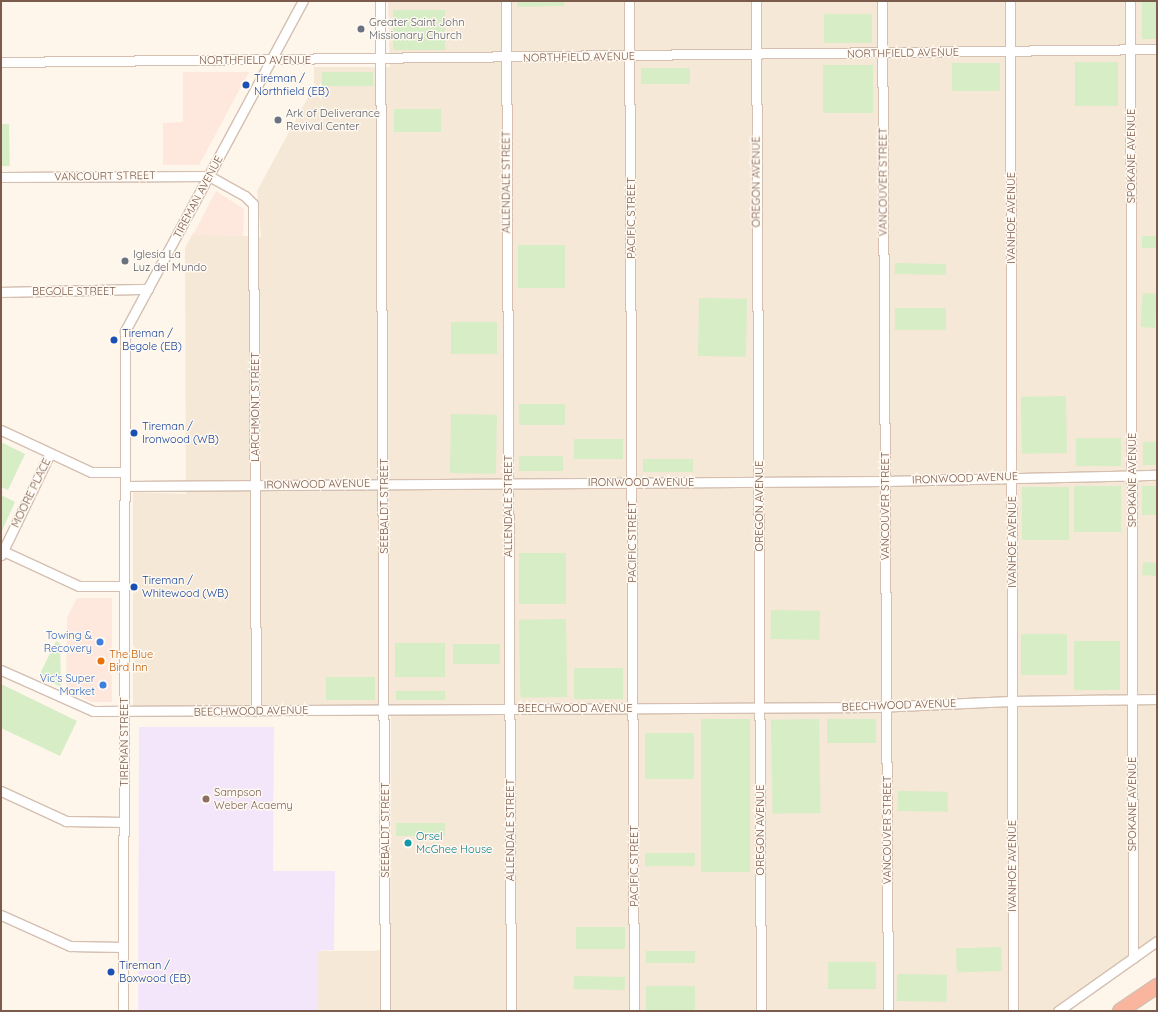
<!DOCTYPE html>
<html>
<head>
<meta charset="utf-8">
<style>
	body { margin:0 }
	#map { position:relative; width:1158px; height:1012px; overflow:hidden; background:#fef6ea; font-family:Quicksand,sans-serif }
	div>[style] { position:absolute }
	.residential>* { inset:0; background:#f6e8d7 }
	.commercial>* { inset:0; background:#fee7dd }
	.education>* { inset:0; background:#f3e6fa }
	.green>* { inset:0; background:#d6edc6; transform-origin:0 0 }
	.roads { filter:drop-shadow(1px 0 #d4bfb1) drop-shadow(-1px 0 #d4bfb1) drop-shadow(0 1px #d4bfb1) drop-shadow(0 -1px #d4bfb1) }
	.minor>* { height:9px; margin:-4.5px; padding:0 4.5px; transform-origin:4.5px; border-radius:4.5px; background:#fff }
	.highway>* { height:14px; margin:-7px; padding:0 7px; transform-origin:7px; border-radius:7px; background:#fab59e }
	.dots>* { width:11px; height:11px; translate:-50% -50%; box-sizing:border-box; border:2px solid #fff9f1; border-radius:50% }
	span { translate:-50% -50%; white-space:nowrap; text-align:center; line-height:1.15; -webkit-text-stroke:3px #fff9f1; paint-order:stroke }
	.worship-label { font-size:11px; color:#5b616d }
	.left { translate:0 -50%; text-align:left }
	.street-label { font-size:11px; color:#7b5b4b }
	.transit-label { font-size:11px; color:#164399 }
	.shop-label { font-size:11px; color:#366cbe }
	.right { translate:-100% -50%; text-align:right }
	.food-label { font-size:11px; color:#c56008 }
	.education-label { font-size:11px; color:#785e54 }
	.culture-label { font-size:11px; color:#0d838f }
	.frame { position:absolute; inset:0; border:2px solid #7b5b4b; pointer-events:none }
</style>
</head>
<body>
<div id="map">
	<div class="residential">
		<div style="clip-path:polygon(388px 1px,1157px 1px,1157px 938px,1052px 1011px,317px 1011px,317px 951px,374px 951px,390px 948px,391px 706px,133px 708px,133px 492px,186px 494px,185px 248px,193px 233px,261px 237px,257px 191px,314px 86px,314px 67px,390px 67px)"></div>
	</div>
	<div class="commercial">
		<div style="clip-path:polygon(183px 72px,249px 72px,199px 165px,163px 165px,163px 123px,183px 122px)"></div>
		<div style="clip-path:polygon(216px 191px,244px 209px,243px 236px,193px 235px)"></div>
		<div style="clip-path:polygon(77px 598px,112px 598px,112px 702px,92px 702px,66px 689px,67px 618px)"></div>
	</div>
	<div class="education">
		<div style="clip-path:polygon(139px 727px,274px 727px,273px 871px,335px 871px,334px 950px,317px 951px,317px 1011px,138px 1011px)"></div>
	</div>
	<div class="green">
		<div style="clip-path:polygon(517px 1px,564px 1px,564px 6px,517px 7px)"></div>
		<div style="left:1142px;top:1px;width:15px;height:38px"></div>
		<div style="left:393px;top:10px;width:52px;height:40px"></div>
		<div style="left:824px;top:14px;width:48px;height:29px"></div>
		<div style="left:1118px;top:62px;width:44px;height:43px;rotate:90deg"></div>
		<div style="left:1000px;top:63px;width:28px;height:48px;rotate:90deg"></div>
		<div style="left:823px;top:65px;width:50px;height:48px"></div>
		<div style="left:641px;top:68px;width:49px;height:16px"></div>
		<div style="left:322px;top:72px;width:51px;height:14px"></div>
		<div style="left:441px;top:109px;width:23px;height:47px;rotate:90deg"></div>
		<div style="left:9px;top:124px;width:42px;height:8px;rotate:89deg"></div>
		<div style="left:1142px;top:236px;width:15px;height:12px"></div>
		<div style="left:518px;top:245px;width:47px;height:43px"></div>
		<div style="left:895px;top:263px;width:51px;height:11px;rotate:1deg"></div>
		<div style="left:1143px;top:293px;width:14px;height:34px;rotate:4deg"></div>
		<div style="left:699px;top:298px;width:48px;height:58px;rotate:1deg"></div>
		<div style="left:895px;top:308px;width:51px;height:22px"></div>
		<div style="left:451px;top:322px;width:46px;height:32px"></div>
		<div style="left:1066px;top:396px;width:57px;height:45px;rotate:89deg"></div>
		<div style="left:519px;top:404px;width:46px;height:21px"></div>
		<div style="left:451px;top:414px;width:46px;height:59px;rotate:1deg"></div>
		<div style="left:1076px;top:438px;width:45px;height:28px"></div>
		<div style="left:574px;top:439px;width:49px;height:20px"></div>
		<div style="clip-path:polygon(1px 442px,25px 454px,8px 490px,1px 487px)"></div>
		<div style="left:1143px;top:442px;width:14px;height:23px"></div>
		<div style="left:519px;top:456px;width:44px;height:15px"></div>
		<div style="left:693px;top:459px;width:13px;height:50px;rotate:90deg"></div>
		<div style="left:1121px;top:486px;width:46px;height:47px;rotate:90deg"></div>
		<div style="left:1142px;top:486px;width:15px;height:29px"></div>
		<div style="left:1022px;top:487px;width:47px;height:53px"></div>
		<div style="clip-path:polygon(1px 495px,15px 502px,1px 533px)"></div>
		<div style="left:519px;top:553px;width:47px;height:51px"></div>
		<div style="left:1143px;top:562px;width:14px;height:13px;rotate:4deg"></div>
		<div style="left:771px;top:610px;width:49px;height:29px;rotate:1deg"></div>
		<div style="left:566px;top:619px;width:78px;height:47px;rotate:89deg"></div>
		<div style="left:1021px;top:634px;width:46px;height:41px"></div>
		<div style="clip-path:polygon(56px 641px,60px 643px,61px 687px,39px 676px)"></div>
		<div style="left:1074px;top:641px;width:46px;height:49px"></div>
		<div style="left:395px;top:643px;width:50px;height:34px"></div>
		<div style="left:453px;top:644px;width:47px;height:20px"></div>
		<div style="left:574px;top:668px;width:49px;height:31px"></div>
		<div style="left:375px;top:677px;width:23px;height:49px;rotate:90deg"></div>
		<div style="clip-path:polygon(1px 684px,77px 721px,60px 756px,1px 728px)"></div>
		<div style="left:396px;top:691px;width:49px;height:9px"></div>
		<div style="left:701px;top:719px;width:49px;height:153px"></div>
		<div style="left:819px;top:719px;width:94px;height:48px;rotate:89deg"></div>
		<div style="left:827px;top:719px;width:49px;height:24px"></div>
		<div style="left:645px;top:733px;width:49px;height:46px"></div>
		<div style="left:898px;top:791px;width:50px;height:20px;rotate:1deg"></div>
		<div style="left:396px;top:823px;width:49px;height:13px"></div>
		<div style="left:695px;top:853px;width:13px;height:50px;rotate:90deg"></div>
		<div style="left:576px;top:927px;width:49px;height:22px"></div>
		<div style="left:1001px;top:947px;width:24px;height:45px;rotate:88deg"></div>
		<div style="left:695px;top:951px;width:12px;height:49px;rotate:90deg"></div>
		<div style="left:828px;top:962px;width:48px;height:27px"></div>
		<div style="left:897px;top:974px;width:50px;height:27px;rotate:1deg"></div>
		<div style="left:574px;top:976px;width:51px;height:13px;rotate:1deg"></div>
		<div style="left:646px;top:986px;width:49px;height:25px"></div>
	</div>
	<div class="roads">
		<div class="minor">
			<div style="left:380px;top:1px;width:1010px;rotate:89.72deg"></div>
			<div style="left:506px;top:1px;width:1010px;rotate:89.72deg"></div>
			<div style="left:629px;top:1px;width:1010px;rotate:89.72deg"></div>
			<div style="left:756px;top:1px;width:1010px;rotate:89.72deg"></div>
			<div style="left:882px;top:1px;width:1010px;rotate:89.66deg"></div>
			<div style="left:1010px;top:1px;width:1010px;rotate:89.83deg"></div>
			<div style="left:1130px;top:1px;width:957px;rotate:89.82deg"></div>
			<div style="left:1px;top:62px;width:1156px;rotate:-0.64deg"></div>
			<div style="left:1px;top:177px;width:208px;rotate:-0.3deg"></div>
			<div style="left:209px;top:176px;width:41px;rotate:29.1deg"></div>
			<div style="left:245px;top:196px;width:11px;rotate:45deg"></div>
			<div style="left:253px;top:204px;width:507px;rotate:89.66deg"></div>
			<div style="left:1px;top:292px;width:147px;rotate:-1.2deg"></div>
			<div style="left:1px;top:430px;width:99px;rotate:25deg"></div>
			<div style="left:91px;top:472px;width:34px"></div>
			<div style="left:125px;top:486px;width:760px;rotate:-0.38deg"></div>
			<div style="left:885px;top:481px;width:272px;rotate:-1.3deg"></div>
			<div style="left:1px;top:550px;width:86px;rotate:24.8deg"></div>
			<div style="left:79px;top:586px;width:46px"></div>
			<div style="left:1px;top:555px;width:113px;rotate:-64.3deg"></div>
			<div style="left:1px;top:670px;width:101px;rotate:24deg"></div>
			<div style="left:93px;top:711px;width:783px;rotate:-0.29deg"></div>
			<div style="left:876px;top:707px;width:135px;rotate:-2.5deg"></div>
			<div style="left:1011px;top:701px;width:146px;rotate:-0.8deg"></div>
			<div style="left:1px;top:791px;width:72px;rotate:24.8deg"></div>
			<div style="left:66px;top:821px;width:58px;rotate:1deg"></div>
			<div style="left:1px;top:915px;width:76px;rotate:24.2deg"></div>
			<div style="left:70px;top:946px;width:53px;rotate:1.1deg"></div>
			<div style="left:123px;top:1011px;width:680px;rotate:-89.83deg"></div>
			<div style="left:125px;top:331px;width:375px;rotate:-61.7deg"></div>
			<div style="left:1058px;top:1011px;width:121px;rotate:-35.3deg"></div>
		</div>
		<div class="highway">
			<div style="left:1120px;top:1011px;width:45px;rotate:-34deg"></div>
		</div>
	</div>
	<div class="dots">
		<div style="left:361px;top:29px;background:#6b7280"></div>
		<div style="left:246px;top:85px;background:#1a4fb4"></div>
		<div style="left:278px;top:120px;background:#6b7280"></div>
		<div style="left:125px;top:261px;background:#6b7280"></div>
		<div style="left:114px;top:340px;background:#1a4fb4"></div>
		<div style="left:134px;top:433px;background:#1a4fb4"></div>
		<div style="left:134px;top:587px;background:#1a4fb4"></div>
		<div style="left:100px;top:642px;background:#3f7fe0"></div>
		<div style="left:101px;top:661px;background:#e8710a"></div>
		<div style="left:103px;top:685px;background:#3f7fe0"></div>
		<div style="left:206px;top:799px;background:#8d6e63"></div>
		<div style="left:408px;top:843px;background:#0f9aa8"></div>
		<div style="left:111px;top:972px;background:#1a4fb4"></div>
	</div>
	<div class="worship-label">
		<span class="left" style="left:369px;top:29px">Greater Saint John<br>Missionary Church</span>
		<span class="left" style="left:286px;top:120px">Ark of Deliverance<br>Revival Center</span>
		<span class="left" style="left:133px;top:261px">Iglesia La<br>Luz del Mundo</span>
	</div>
	<div class="street-label">
		<span style="left:903px;top:53px;rotate:-1deg">NORTHFIELD AVENUE</span>
		<span style="left:579px;top:57px;rotate:-1deg">NORTHFIELD AVENUE</span>
		<span style="left:255px;top:60px">NORTHFIELD AVENUE</span>
		<span style="left:1131px;top:156px;rotate:-90deg">SPOKANE AVENUE</span>
		<span style="left:105px;top:176px;rotate:-1deg">VANCOURT STREET</span>
		<span style="left:506px;top:182px;rotate:-90deg">ALLENDALE STREET</span>
		<span style="left:756px;top:182px;rotate:-90deg">OREGON AVENUE</span>
		<span style="left:883px;top:182px;rotate:-90deg">VANCOUVER STREET</span>
		<span style="left:198px;top:197px;rotate:-62deg">TIREMAN AVENUE</span>
		<span style="left:631px;top:218px;rotate:-90deg">PACIFIC STREET</span>
		<span style="left:1011px;top:218px;rotate:-90deg">IVANHOE AVENUE</span>
		<span style="left:74px;top:291px">BEGOLE STREET</span>
		<span style="left:255px;top:407px;rotate:-90deg">LARCHMONT STREET</span>
		<span style="left:965px;top:478px;rotate:-2deg">IRONWOOD AVENUE</span>
		<span style="left:1132px;top:480px;rotate:-90deg">SPOKANE AVENUE</span>
		<span style="left:641px;top:482px">IRONWOOD AVENUE</span>
		<span style="left:317px;top:484px;rotate:-1deg">IRONWOOD AVENUE</span>
		<span style="left:31px;top:493px;rotate:-64deg">MOORE PLACE</span>
		<span style="left:384px;top:506px;rotate:-90deg">SEEBALDT STREET</span>
		<span style="left:508px;top:506px;rotate:-90deg">ALLENDALE STREET</span>
		<span style="left:759px;top:506px;rotate:-90deg">OREGON AVENUE</span>
		<span style="left:885px;top:506px;rotate:-90deg">VANCOUVER STREET</span>
		<span style="left:632px;top:542px;rotate:-90deg">PACIFIC STREET</span>
		<span style="left:1012px;top:542px;rotate:-90deg">IVANHOE AVENUE</span>
		<span style="left:899px;top:705px;rotate:-2deg">BEECHWOOD AVENUE</span>
		<span style="left:575px;top:708px">BEECHWOOD AVENUE</span>
		<span style="left:251px;top:711px;rotate:-1deg">BEECHWOOD AVENUE</span>
		<span style="left:124px;top:742px;rotate:-90deg">TIREMAN STREET</span>
		<span style="left:1132px;top:804px;rotate:-90deg">SPOKANE AVENUE</span>
		<span style="left:385px;top:830px;rotate:-90deg">SEEBALDT STREET</span>
		<span style="left:510px;top:830px;rotate:-90deg">ALLENDALE STREET</span>
		<span style="left:760px;top:830px;rotate:-90deg">OREGON AVENUE</span>
		<span style="left:887px;top:830px;rotate:-90deg">VANCOUVER STREET</span>
		<span style="left:634px;top:866px;rotate:-90deg">PACIFIC STREET</span>
		<span style="left:1012px;top:866px;rotate:-90deg">IVANHOE AVENUE</span>
	</div>
	<div class="transit-label">
		<span class="left" style="left:254px;top:85px">Tireman /<br>Northfield (EB)</span>
		<span class="left" style="left:122px;top:340px">Tireman /<br>Begole (EB)</span>
		<span class="left" style="left:142px;top:433px">Tireman /<br>Ironwood (WB)</span>
		<span class="left" style="left:142px;top:587px">Tireman /<br>Whitewood (WB)</span>
		<span class="left" style="left:119px;top:972px">Tireman /<br>Boxwood (EB)</span>
	</div>
	<div class="shop-label">
		<span class="right" style="left:92px;top:642px">Towing &amp;<br>Recovery</span>
		<span class="right" style="left:95px;top:685px">Vic's Super<br>Market</span>
	</div>
	<div class="food-label">
		<span class="left" style="left:109px;top:661px">The Blue<br>Bird Inn</span>
	</div>
	<div class="education-label">
		<span class="left" style="left:214px;top:799px">Sampson<br>Weber Acaemy</span>
	</div>
	<div class="culture-label">
		<span class="left" style="left:416px;top:843px">Orsel<br>McGhee House</span>
	</div>
	<div class="frame"></div>
</div>
</body>
</html>
